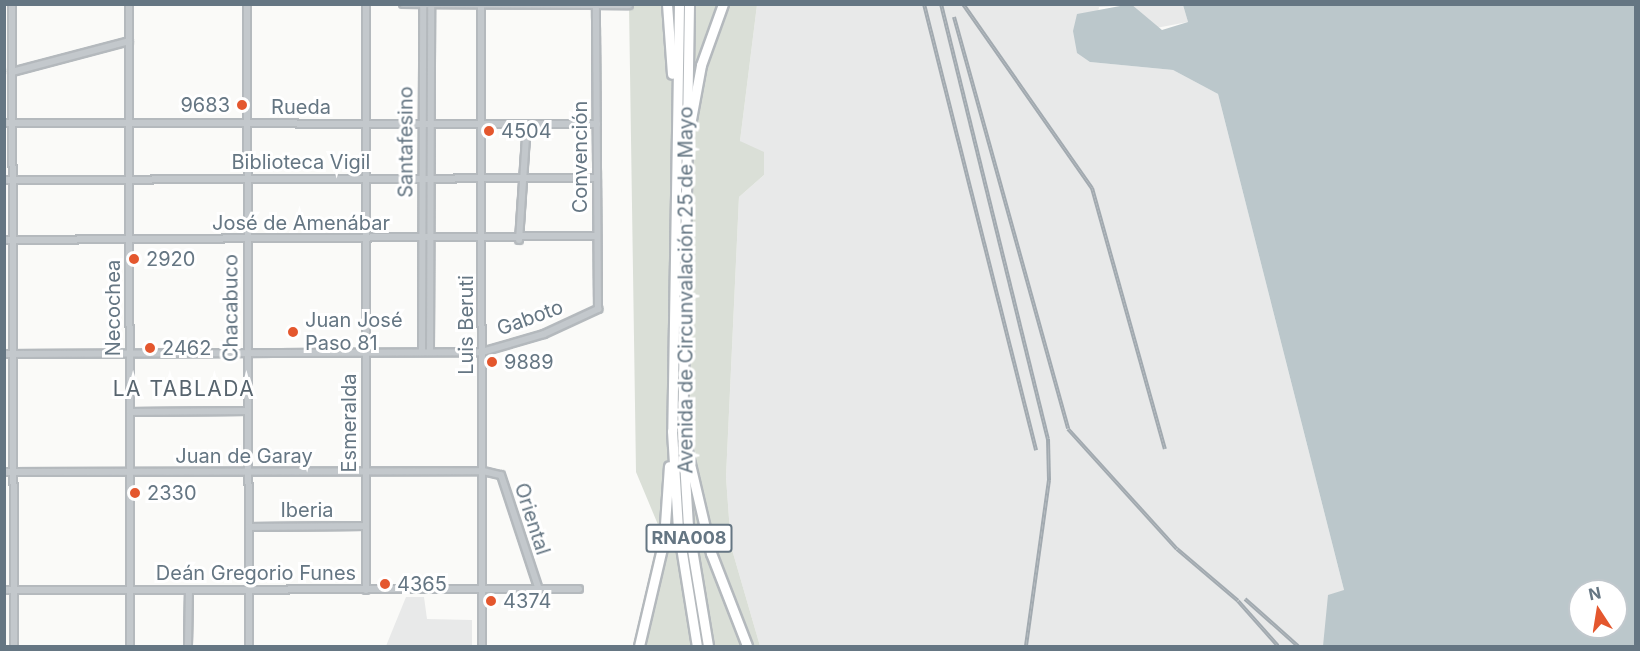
<!DOCTYPE html>
<html>
<head>
<meta charset="utf-8">
<style>
	body { margin:0 }
	#map { position:relative; width:1640px; height:651px; overflow:hidden; background:#fafaf8; font-family:Inter,sans-serif }
	div>[style] { position:absolute }
	.built>* { inset:0; background:#e8e9e9 }
	.green>* { inset:0; background:#dadfd7 }
	.water>* { inset:0; background:#bbc7cb }
	.roads { filter:drop-shadow(2px 0 #b4b9bd) drop-shadow(-2px 0 #b4b9bd) drop-shadow(0 2px #b4b9bd) drop-shadow(0 -2px #b4b9bd) }
	.minor>* { height:6px; margin:-3px; padding:0 3px; transform-origin:3px; border-radius:3px; background:#c3c8cc }
	.highway>* { height:9px; margin:-4.5px; padding:0 4.5px; transform-origin:4.5px; border-radius:4.5px; background:#fff }
	.rail>* { height:4px; margin-top:-2px; transform-origin:0; background:repeating-linear-gradient(90deg,#fff 0 4.5px,#a2aab0 0 9px); box-sizing:border-box; border-block:2px solid #a2aab0 }
	.dots>* { width:16px; height:16px; translate:-50% -50%; box-sizing:border-box; border:3px solid #fff; border-radius:50% }
	span { translate:-50% -50%; white-space:nowrap; text-align:center; line-height:1.15; -webkit-text-stroke:6px #fff; paint-order:stroke }
	.shield-label span { padding:2px 4px; background:#fff; border:2px solid; border-radius:4px; -webkit-text-stroke-width:0 }
	.shield-label { font-size:18px; color:#657683; font-weight:700 }
	.poi-label { font-size:20px; color:#657683 }
	.right { translate:-100% -50%; text-align:right }
	.left { translate:0 -50%; text-align:left }
	.street-label { font-size:20px; color:#657683 }
	.neighbourhood-label { font-size:21px; color:#57646e; letter-spacing:1.5px }
	.frame { position:absolute; inset:0; border:6px solid #657683; pointer-events:none }
	.north { position:absolute; left:1568px; top:579px; width:60px; height:60px; box-sizing:border-box; background:#fff; border:2px solid #c1c8cd; border-radius:50%; rotate:348deg; font-size:16px; font-weight:700; line-height:24px; text-align:center; color:#657683 }
	.north::after { content:''; display:block; margin:auto; width:21px; height:27px; background:#e4572e; clip-path:polygon(50% 0,100% 100%,50% 72%,0 100%) }
</style>
</head>
<body>
<div id="map">
	<div class="built">
		<div style="clip-path:polygon(757px 5px,1127px 5px,1099px 7px,1090px 62px,1173px 70px,1218px 94px,1344px 590px,1323px 646px,760px 646px,731px 546px,726px 477px,739px 197px,764px 175px,740px 141px)"></div>
		<div style="clip-path:polygon(1131px 5px,1183px 5px,1188px 22px,1156px 28px)"></div>
		<div style="clip-path:polygon(406px 597px,424px 597px,427px 619px,472px 620px,472px 646px,386px 646px)"></div>
	</div>
	<div class="green">
		<div style="clip-path:polygon(629px 5px,757px 5px,740px 141px,764px 152px,764px 175px,739px 197px,726px 477px,731px 546px,760px 646px,639px 646px,664px 539px,636px 472px)"></div>
	</div>
	<div class="water">
		<div style="clip-path:polygon(evenodd,1131px 4px,1162px 30px,1188px 22px,1183px 5px,1635px 5px,1635px 646px,1323px 646px,1328px 595px,1344px 590px,1218px 94px,1173px 70px,1090px 62px,1077px 53px,1073px 31px,1077px 14px,1131px 4px,1580px 591px,1616px 591px,1616px 627px,1580px 627px,1580px 591px)"></div>
	</div>
	<div class="roads">
		<div class="minor">
			<div style="left:12px;top:4px;width:642px;rotate:89.82deg"></div>
			<div style="left:129px;top:4px;width:642px;rotate:89.91deg"></div>
			<div style="left:247px;top:4px;width:642px;rotate:89.82deg"></div>
			<div style="left:366px;top:4px;width:586px;rotate:90deg"></div>
			<div style="left:403px;top:4px;width:226px;rotate:0.3deg"></div>
			<div style="left:481px;top:4px;width:642px;rotate:89.91deg"></div>
			<div style="left:12px;top:72px;width:121px;rotate:-14.8deg"></div>
			<div style="left:4px;top:123px;width:593px;rotate:0.1deg"></div>
			<div style="left:4px;top:180px;width:593px;rotate:-0.19deg"></div>
			<div style="left:4px;top:240px;width:593px;rotate:-0.39deg"></div>
			<div style="left:519px;top:240px;width:116px;rotate:-86.1deg"></div>
			<div style="left:430px;top:351px;width:346px;rotate:-89.8deg"></div>
			<div style="left:422px;top:352px;width:347px;rotate:-89.8deg"></div>
			<div style="left:4px;top:354px;width:478px;rotate:-0.2deg"></div>
			<div style="left:482px;top:352px;width:65px;rotate:-16.2deg"></div>
			<div style="left:544px;top:334px;width:60px;rotate:-24.8deg"></div>
			<div style="left:598px;top:309px;width:305px;rotate:-90.4deg"></div>
			<div style="left:130px;top:412px;width:118px;rotate:-0.5deg"></div>
			<div style="left:4px;top:472px;width:479px;rotate:-0.1deg"></div>
			<div style="left:483px;top:471px;width:18px;rotate:13deg"></div>
			<div style="left:501px;top:475px;width:121px;rotate:71.7deg"></div>
			<div style="left:249px;top:527px;width:116px;rotate:-0.5deg"></div>
			<div style="left:4px;top:590px;width:575px;rotate:-0.1deg"></div>
			<div style="left:188px;top:646px;width:56px;rotate:-89deg"></div>
		</div>
		<div class="highway">
			<div style="left:667px;top:4px;width:70px;rotate:85.9deg"></div>
			<div style="left:679px;top:4px;width:427px;rotate:90.9deg"></div>
			<div style="left:672px;top:431px;width:97px;rotate:86.5deg"></div>
			<div style="left:678px;top:528px;width:120px;rotate:80.9deg"></div>
			<div style="left:689px;top:4px;width:424px;rotate:90.9deg"></div>
			<div style="left:682px;top:428px;width:97px;rotate:86.5deg"></div>
			<div style="left:688px;top:525px;width:123px;rotate:80.6deg"></div>
			<div style="left:690px;top:125px;width:61px;rotate:-79.6deg"></div>
			<div style="left:701px;top:65px;width:65px;rotate:-70.2deg"></div>
			<div style="left:687px;top:451px;width:105px;rotate:76.8deg"></div>
			<div style="left:711px;top:553px;width:100px;rotate:68.8deg"></div>
			<div style="left:639px;top:646px;width:110px;rotate:-76.8deg"></div>
			<div style="left:664px;top:539px;width:73px;rotate:-86.1deg"></div>
		</div>
	</div>
	<div class="rail">
		<div style="left:924px;top:4px;width:460px;rotate:75.9deg"></div>
		<div style="left:941px;top:4px;width:448px;rotate:76.2deg"></div>
		<div style="left:1048px;top:439px;width:41px;rotate:88.6deg"></div>
		<div style="left:1049px;top:480px;width:168px;rotate:97.9deg"></div>
		<div style="left:963px;top:4px;width:225px;rotate:55deg"></div>
		<div style="left:1092px;top:188px;width:271px;rotate:74.4deg"></div>
		<div style="left:954px;top:17px;width:427px;rotate:74.5deg"></div>
		<div style="left:1068px;top:429px;width:162px;rotate:47.8deg"></div>
		<div style="left:1177px;top:549px;width:80px;rotate:40.4deg"></div>
		<div style="left:1238px;top:601px;width:60px;rotate:48.4deg"></div>
		<div style="left:1245px;top:599px;width:71px;rotate:41.6deg"></div>
	</div>
	<div class="dots">
		<div style="left:242px;top:105px;background:#e4572e"></div>
		<div style="left:489px;top:131px;background:#e4572e"></div>
		<div style="left:134px;top:259px;background:#e4572e"></div>
		<div style="left:293px;top:332px;background:#e4572e"></div>
		<div style="left:150px;top:348px;background:#e4572e"></div>
		<div style="left:492px;top:362px;background:#e4572e"></div>
		<div style="left:135px;top:493px;background:#e4572e"></div>
		<div style="left:385px;top:584px;background:#e4572e"></div>
		<div style="left:491px;top:601px;background:#e4572e"></div>
	</div>
	<div class="shield-label">
		<span style="left:689px;top:538px">RNA008</span>
	</div>
	<div class="poi-label">
		<span class="right" style="left:230px;top:105px">9683</span>
		<span class="left" style="left:501px;top:131px">4504</span>
		<span class="left" style="left:146px;top:259px">2920</span>
		<span class="left" style="left:305px;top:332px">Juan José<br>Paso 81</span>
		<span class="left" style="left:162px;top:348px">2462</span>
		<span class="left" style="left:504px;top:362px">9889</span>
		<span class="left" style="left:147px;top:493px">2330</span>
		<span class="left" style="left:397px;top:584px">4365</span>
		<span class="left" style="left:503px;top:601px">4374</span>
	</div>
	<div class="street-label">
		<span style="left:301px;top:107px">Rueda</span>
		<span style="left:406px;top:142px;rotate:-90deg">Santafesino</span>
		<span style="left:580px;top:157px;rotate:-90deg">Convención</span>
		<span style="left:301px;top:162px">Biblioteca Vigil</span>
		<span style="left:301px;top:223px">José de Amenábar</span>
		<span style="left:686px;top:290px;rotate:-90deg">Avenida de Circunvalación 25 de Mayo</span>
		<span style="left:113px;top:308px;rotate:-90deg">Necochea</span>
		<span style="left:231px;top:308px;rotate:-90deg">Chacabuco</span>
		<span style="left:530px;top:318px;rotate:-20deg">Gaboto</span>
		<span style="left:466px;top:325px;rotate:-90deg">Luis Beruti</span>
		<span style="left:349px;top:423px;rotate:-90deg">Esmeralda</span>
		<span style="left:244px;top:456px">Juan de Garay</span>
		<span style="left:307px;top:510px">Iberia</span>
		<span style="left:532px;top:519px;rotate:72deg">Oriental</span>
		<span style="left:256px;top:573px">Deán Gregorio Funes</span>
	</div>
	<div class="neighbourhood-label">
		<span style="left:184px;top:389px">LA TABLADA</span>
	</div>
	<div class="frame"></div>
	<div class="north">N</div>
</div>
</body>
</html>
